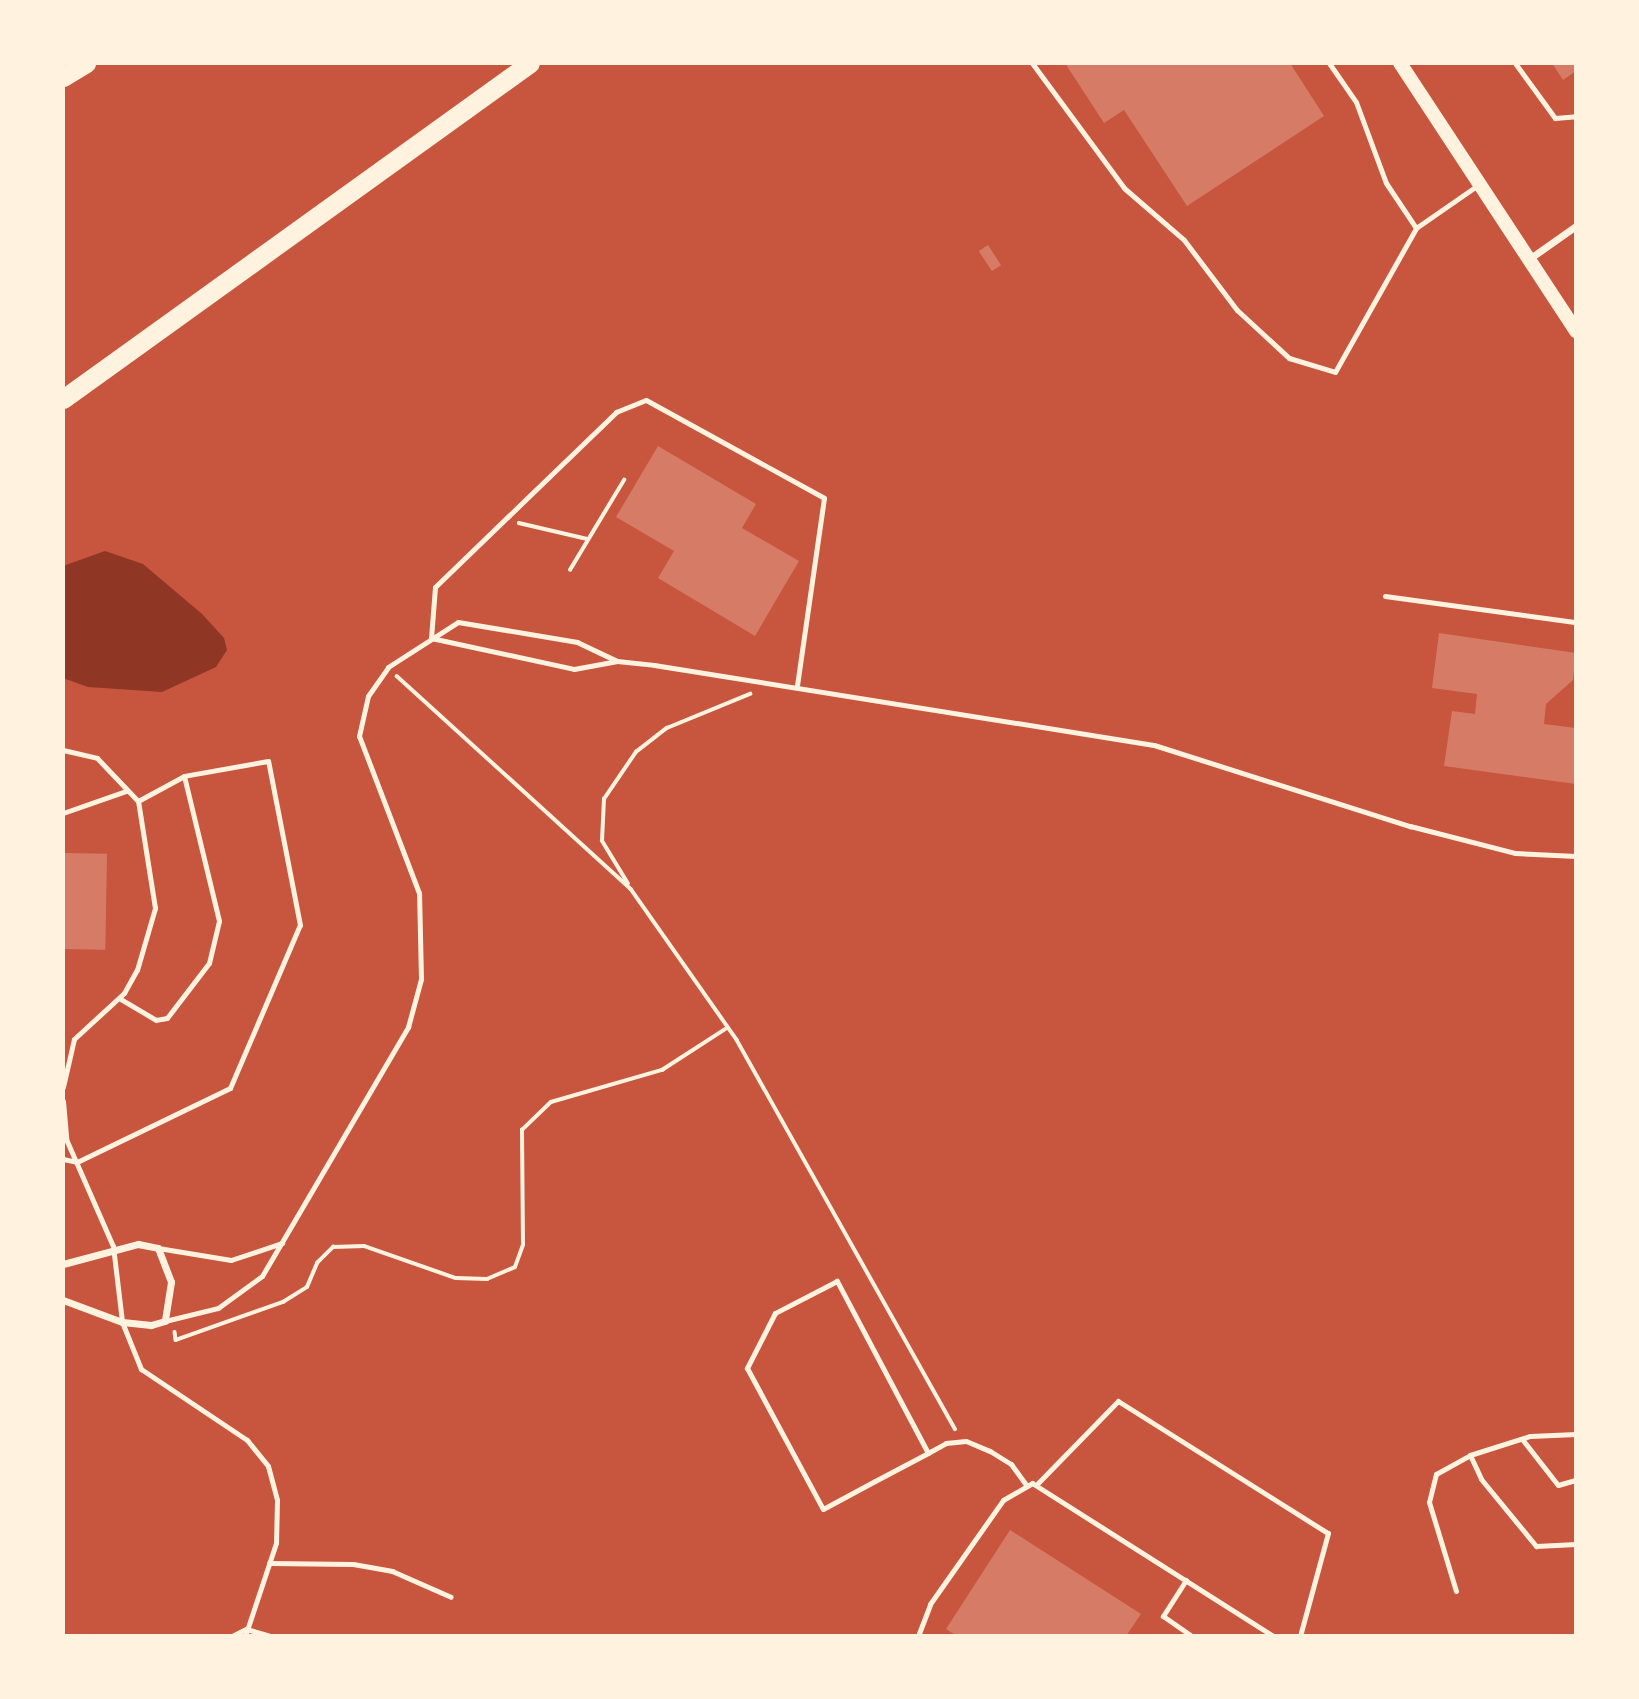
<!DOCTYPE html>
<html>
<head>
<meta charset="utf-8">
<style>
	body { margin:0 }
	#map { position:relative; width:1639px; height:1699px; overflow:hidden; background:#c8553d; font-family:Mulish,sans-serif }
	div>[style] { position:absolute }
	.water>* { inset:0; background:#8f3625 }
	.building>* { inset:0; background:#d67c66; transform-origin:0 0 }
	.path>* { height:3.5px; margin:-1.75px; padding:0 1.75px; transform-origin:1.75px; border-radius:1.75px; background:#fff3e0 }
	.service>* { height:5px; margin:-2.5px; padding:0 2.5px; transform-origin:2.5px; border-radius:2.5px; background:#fff3e0 }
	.minor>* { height:7px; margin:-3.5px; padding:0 3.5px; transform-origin:3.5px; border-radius:3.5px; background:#fff3e0 }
	.secondary>* { height:14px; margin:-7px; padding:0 7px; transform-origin:7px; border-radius:7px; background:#fff3e0 }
	.motorway>* { height:19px; margin:-9.5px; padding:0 9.5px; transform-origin:9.5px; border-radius:9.5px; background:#fff3e0 }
	span { translate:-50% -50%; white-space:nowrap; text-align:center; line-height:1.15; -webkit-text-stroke:6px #fff3e0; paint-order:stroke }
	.frame { position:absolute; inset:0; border:65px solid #fff3e0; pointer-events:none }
</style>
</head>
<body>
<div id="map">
	<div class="water">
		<div style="clip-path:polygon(105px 551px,143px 564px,202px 614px,224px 638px,227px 650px,216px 667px,162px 692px,88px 687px,63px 678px,63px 566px)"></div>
	</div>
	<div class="building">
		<div style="clip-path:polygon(1065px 63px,1290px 63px,1324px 116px,1187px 206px,1124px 110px,1104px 123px)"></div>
		<div style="clip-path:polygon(1552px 63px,1576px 63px,1576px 71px,1563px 80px)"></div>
		<div style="left:988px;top:245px;width:24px;height:11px;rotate:57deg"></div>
		<div style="clip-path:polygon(658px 446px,756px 504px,742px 528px,799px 561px,755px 636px,658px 578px,674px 551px,616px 517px)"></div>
		<div style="clip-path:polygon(1439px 633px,1576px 653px,1573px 680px,1546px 704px,1544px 724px,1576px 728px,1576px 784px,1444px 766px,1452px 711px,1475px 714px,1477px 694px,1432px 688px)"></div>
		<div style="left:63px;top:853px;width:44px;height:96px;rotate:1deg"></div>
		<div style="clip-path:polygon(1010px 1530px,1141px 1614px,1126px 1636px,957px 1636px,946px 1629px)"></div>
	</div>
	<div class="path">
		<div style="left:519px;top:523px;width:71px;rotate:13.1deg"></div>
		<div style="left:570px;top:570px;width:105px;rotate:-59deg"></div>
		<div style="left:397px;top:676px;width:316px;rotate:42.3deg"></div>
		<div style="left:631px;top:889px;width:184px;rotate:54.9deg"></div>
		<div style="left:737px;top:1040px;width:446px;rotate:60.7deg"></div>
		<div style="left:628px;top:884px;width:50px;rotate:-121.2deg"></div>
		<div style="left:602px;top:841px;width:42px;rotate:-87.3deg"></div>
		<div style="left:604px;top:799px;width:57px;rotate:-55.8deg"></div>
		<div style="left:636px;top:752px;width:39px;rotate:-38deg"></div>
		<div style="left:667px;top:728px;width:90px;rotate:-22.3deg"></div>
		<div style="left:175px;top:1332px;width:8px;rotate:83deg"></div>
		<div style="left:176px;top:1340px;width:114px;rotate:-19.6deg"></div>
		<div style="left:283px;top:1302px;width:28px;rotate:-32deg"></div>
		<div style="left:307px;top:1287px;width:26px;rotate:-67deg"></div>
		<div style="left:317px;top:1263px;width:23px;rotate:-45deg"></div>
		<div style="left:333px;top:1247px;width:31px;rotate:-2deg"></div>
		<div style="left:364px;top:1246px;width:97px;rotate:19.2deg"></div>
		<div style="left:456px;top:1278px;width:31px;rotate:2deg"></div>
		<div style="left:487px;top:1279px;width:30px;rotate:-23deg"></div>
		<div style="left:515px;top:1267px;width:23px;rotate:-70deg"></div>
		<div style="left:523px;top:1245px;width:115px;rotate:-90.5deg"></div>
		<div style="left:522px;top:1130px;width:40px;rotate:-44deg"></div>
		<div style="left:551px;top:1102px;width:116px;rotate:-16.1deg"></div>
		<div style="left:662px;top:1070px;width:77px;rotate:-32.9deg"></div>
	</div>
	<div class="service">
		<div style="left:1032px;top:63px;width:155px;rotate:53.6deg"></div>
		<div style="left:1124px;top:188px;width:79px;rotate:40.9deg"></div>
		<div style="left:1184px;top:240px;width:88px;rotate:52.9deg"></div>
		<div style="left:1237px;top:310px;width:71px;rotate:42.7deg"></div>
		<div style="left:1289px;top:358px;width:48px;rotate:16.9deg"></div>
		<div style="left:1335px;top:372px;width:165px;rotate:-60.6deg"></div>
		<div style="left:1416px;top:228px;width:75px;rotate:-34.7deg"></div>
		<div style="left:1329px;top:63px;width:47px;rotate:55.3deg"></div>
		<div style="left:1356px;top:102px;width:86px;rotate:69.7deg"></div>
		<div style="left:1386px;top:183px;width:54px;rotate:56.3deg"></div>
		<div style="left:1515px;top:63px;width:68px;rotate:54deg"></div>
		<div style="left:1555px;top:118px;width:21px;rotate:-5deg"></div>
		<div style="left:1385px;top:596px;width:193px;rotate:7.8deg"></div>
		<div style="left:431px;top:638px;width:146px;rotate:12.2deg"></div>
		<div style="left:574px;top:669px;width:44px;rotate:-10.5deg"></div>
		<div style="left:617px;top:661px;width:37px;rotate:6deg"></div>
		<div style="left:654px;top:665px;width:506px;rotate:9.09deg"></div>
		<div style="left:1154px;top:745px;width:269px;rotate:17.6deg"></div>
		<div style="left:1410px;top:826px;width:108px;rotate:14.4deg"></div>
		<div style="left:1515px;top:853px;width:61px;rotate:2.8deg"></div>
		<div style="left:431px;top:638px;width:51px;rotate:-85.5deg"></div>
		<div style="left:435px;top:587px;width:252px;rotate:-44deg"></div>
		<div style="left:616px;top:412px;width:32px;rotate:-22deg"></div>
		<div style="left:646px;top:400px;width:203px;rotate:28.8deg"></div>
		<div style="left:824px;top:498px;width:189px;rotate:98.2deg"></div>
		<div style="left:63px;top:750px;width:35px;rotate:13deg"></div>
		<div style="left:97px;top:758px;width:59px;rotate:46.4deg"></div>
		<div style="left:138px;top:801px;width:52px;rotate:-28.5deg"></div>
		<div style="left:184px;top:776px;width:149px;rotate:76.4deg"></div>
		<div style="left:219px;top:921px;width:43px;rotate:103.4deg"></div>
		<div style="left:209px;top:963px;width:69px;rotate:127.4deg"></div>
		<div style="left:167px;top:1018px;width:11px;rotate:170deg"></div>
		<div style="left:156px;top:1020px;width:43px;rotate:-149.3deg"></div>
		<div style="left:63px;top:813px;width:67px;rotate:-19.2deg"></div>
		<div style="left:63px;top:1087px;width:49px;rotate:-77.1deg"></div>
		<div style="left:74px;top:1039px;width:68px;rotate:-42.6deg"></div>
		<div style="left:124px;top:993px;width:26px;rotate:-61deg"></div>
		<div style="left:137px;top:970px;width:65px;rotate:-73.8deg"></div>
		<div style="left:155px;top:908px;width:108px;rotate:-99deg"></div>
		<div style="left:63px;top:1101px;width:38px;rotate:85deg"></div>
		<div style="left:66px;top:1139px;width:117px;rotate:66.3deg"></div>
		<div style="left:113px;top:1246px;width:77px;rotate:83.2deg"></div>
		<div style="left:122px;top:1322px;width:51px;rotate:68deg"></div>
		<div style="left:141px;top:1369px;width:128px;rotate:33.8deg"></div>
		<div style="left:247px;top:1440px;width:33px;rotate:51deg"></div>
		<div style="left:268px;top:1466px;width:35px;rotate:75deg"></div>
		<div style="left:277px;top:1500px;width:43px;rotate:91.3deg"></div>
		<div style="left:276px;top:1543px;width:98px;rotate:108.4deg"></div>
		<div style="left:63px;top:1159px;width:14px;rotate:12deg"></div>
		<div style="left:77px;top:1162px;width:170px;rotate:-25.8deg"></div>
		<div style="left:230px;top:1088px;width:177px;rotate:-66.8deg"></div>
		<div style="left:300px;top:925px;width:167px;rotate:-101deg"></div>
		<div style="left:268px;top:761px;width:85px;rotate:169.9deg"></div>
		<div style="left:158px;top:1248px;width:74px;rotate:9.3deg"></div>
		<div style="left:231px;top:1260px;width:54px;rotate:-18.4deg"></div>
		<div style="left:165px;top:1321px;width:55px;rotate:-13.8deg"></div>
		<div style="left:218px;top:1308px;width:54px;rotate:-36deg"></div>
		<div style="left:262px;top:1276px;width:289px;rotate:-59.6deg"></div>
		<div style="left:408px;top:1027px;width:50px;rotate:-74.8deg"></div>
		<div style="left:421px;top:979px;width:86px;rotate:-91.3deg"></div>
		<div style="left:419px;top:893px;width:168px;rotate:-110.9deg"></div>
		<div style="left:359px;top:736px;width:41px;rotate:-77.3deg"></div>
		<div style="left:368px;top:696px;width:35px;rotate:-55deg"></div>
		<div style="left:388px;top:667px;width:83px;rotate:-32.7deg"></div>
		<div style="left:458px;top:622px;width:121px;rotate:9.5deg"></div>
		<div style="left:577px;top:642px;width:44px;rotate:25.4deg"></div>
		<div style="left:1522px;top:1439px;width:58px;rotate:52deg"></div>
		<div style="left:1558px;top:1485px;width:19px;rotate:-16deg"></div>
		<div style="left:928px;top:1453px;width:195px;rotate:-117.9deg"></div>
		<div style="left:837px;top:1281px;width:70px;rotate:152.7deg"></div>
		<div style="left:775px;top:1313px;width:62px;rotate:117deg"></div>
		<div style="left:747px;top:1368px;width:160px;rotate:61.7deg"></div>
		<div style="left:823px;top:1509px;width:59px;rotate:-28.3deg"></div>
		<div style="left:875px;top:1481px;width:60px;rotate:-27.8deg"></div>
		<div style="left:928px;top:1453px;width:21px;rotate:-29deg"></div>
		<div style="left:946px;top:1443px;width:20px;rotate:-6deg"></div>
		<div style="left:966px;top:1441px;width:26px;rotate:23deg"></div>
		<div style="left:990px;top:1451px;width:25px;rotate:32deg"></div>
		<div style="left:1011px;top:1464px;width:26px;rotate:54deg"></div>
		<div style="left:1470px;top:1455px;width:63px;rotate:-17.6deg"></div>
		<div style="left:1530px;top:1436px;width:46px;rotate:-2.5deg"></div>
		<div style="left:1037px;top:1484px;width:116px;rotate:-45.7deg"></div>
		<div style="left:1118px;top:1401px;width:248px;rotate:32.2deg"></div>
		<div style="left:1328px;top:1533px;width:107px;rotate:105.2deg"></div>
		<div style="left:269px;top:1563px;width:84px;rotate:0.7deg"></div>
		<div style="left:353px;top:1564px;width:40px;rotate:10deg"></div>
		<div style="left:392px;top:1571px;width:64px;rotate:23.8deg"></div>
		<div style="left:1186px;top:1580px;width:43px;rotate:122.6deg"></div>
		<div style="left:1163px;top:1616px;width:35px;rotate:35deg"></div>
		<div style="left:1456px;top:1591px;width:93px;rotate:-106.9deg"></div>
		<div style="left:1429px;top:1502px;width:29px;rotate:-76deg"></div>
		<div style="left:1436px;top:1474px;width:39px;rotate:-29deg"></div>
		<div style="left:1470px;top:1455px;width:26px;rotate:65deg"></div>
		<div style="left:1481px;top:1479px;width:87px;rotate:50.6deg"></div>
		<div style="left:1536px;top:1546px;width:40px;rotate:-2.9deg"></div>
		<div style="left:246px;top:1629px;width:26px;rotate:16deg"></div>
		<div style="left:232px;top:1636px;width:16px;rotate:-27deg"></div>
		<div style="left:918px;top:1636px;width:34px;rotate:-69deg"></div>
		<div style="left:930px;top:1604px;width:127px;rotate:-54.9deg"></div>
		<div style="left:1003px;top:1500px;width:34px;rotate:-30deg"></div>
		<div style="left:1032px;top:1483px;width:285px;rotate:32.4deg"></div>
	</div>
	<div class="minor">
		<div style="left:1529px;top:259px;width:57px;rotate:-35.1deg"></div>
		<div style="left:63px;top:1264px;width:78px;rotate:-14.9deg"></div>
		<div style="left:138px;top:1244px;width:20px;rotate:11deg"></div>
		<div style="left:158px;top:1248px;width:36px;rotate:69deg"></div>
		<div style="left:171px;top:1282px;width:39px;rotate:99deg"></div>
		<div style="left:165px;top:1321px;width:15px;rotate:164deg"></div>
		<div style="left:151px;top:1325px;width:29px;rotate:-174deg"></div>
		<div style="left:122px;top:1322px;width:63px;rotate:-159.6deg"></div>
	</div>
	<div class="secondary">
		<div style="left:1400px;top:63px;width:321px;rotate:56.7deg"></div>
	</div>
	<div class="motorway">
		<div style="left:63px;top:77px;width:27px;rotate:-31deg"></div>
		<div style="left:63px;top:399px;width:575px;rotate:-35.73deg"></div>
	</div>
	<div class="frame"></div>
</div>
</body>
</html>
